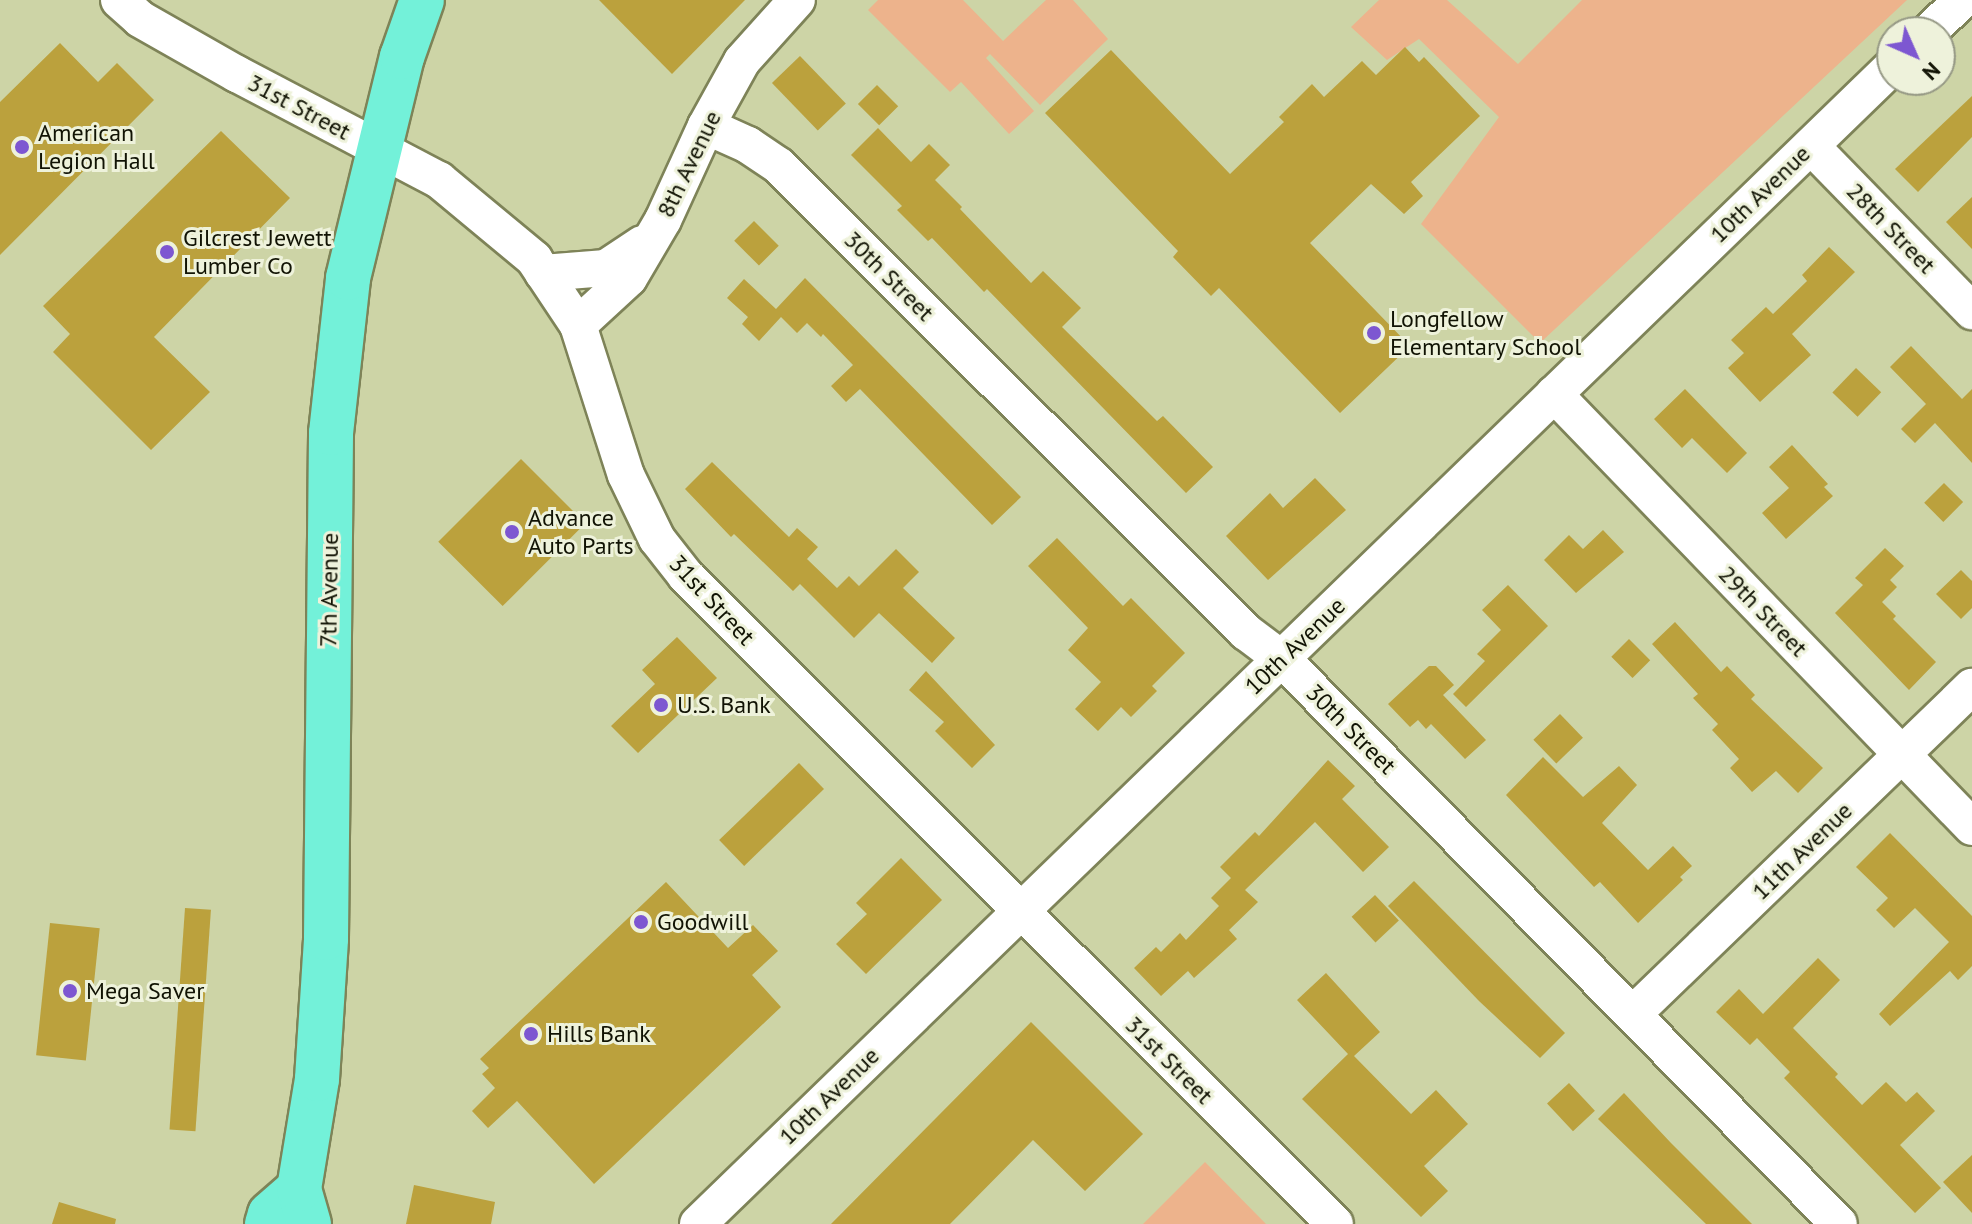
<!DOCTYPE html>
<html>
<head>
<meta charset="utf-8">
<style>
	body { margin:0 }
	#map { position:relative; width:1972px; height:1224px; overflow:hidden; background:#cdd4a6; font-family:"PT Sans",sans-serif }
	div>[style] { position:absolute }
	.green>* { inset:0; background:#edb38c }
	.building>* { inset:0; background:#bba13d; transform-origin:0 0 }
	.roads { filter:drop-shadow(2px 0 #7e8358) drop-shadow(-2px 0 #7e8358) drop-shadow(0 2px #7e8358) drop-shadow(0 -2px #7e8358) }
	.minor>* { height:36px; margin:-18px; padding:0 18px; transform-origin:18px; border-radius:18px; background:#fff }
	.major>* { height:44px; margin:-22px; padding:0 22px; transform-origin:22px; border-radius:22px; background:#73f1d9 }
	.dots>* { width:22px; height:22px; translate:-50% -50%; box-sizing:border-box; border:4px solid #eef2db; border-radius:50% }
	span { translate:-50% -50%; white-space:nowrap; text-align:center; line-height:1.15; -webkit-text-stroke:6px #eef2db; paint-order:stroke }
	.street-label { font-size:24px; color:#111304 }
	.poi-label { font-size:24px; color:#111304 }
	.left { translate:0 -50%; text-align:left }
	.north { position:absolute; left:1876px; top:16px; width:80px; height:80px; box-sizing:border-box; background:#eef2db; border:2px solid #969985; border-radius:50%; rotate:135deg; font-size:22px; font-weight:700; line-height:32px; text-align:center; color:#111304 }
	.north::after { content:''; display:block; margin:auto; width:28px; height:36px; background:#7d57d1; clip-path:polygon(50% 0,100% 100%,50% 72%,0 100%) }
</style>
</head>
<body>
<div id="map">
	<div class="green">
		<div style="clip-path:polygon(878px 0,963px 0,1003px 41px,1046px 0,1073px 0,1108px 39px,1040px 105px,990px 54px,986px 58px,1034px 111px,1009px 134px,961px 82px,950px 92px,868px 10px)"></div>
		<div style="clip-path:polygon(1379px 0,1447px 0,1518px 64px,1582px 0,1907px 0,1540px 343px,1421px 224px,1499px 117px,1419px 39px,1387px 60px,1351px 27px)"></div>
		<div style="clip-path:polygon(1205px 1162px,1266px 1224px,1143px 1224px)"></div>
	</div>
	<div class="building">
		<div style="clip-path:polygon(599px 0,745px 0,672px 74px)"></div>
		<div style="clip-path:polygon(60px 43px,98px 82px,117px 63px,154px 100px,0 255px,0 102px)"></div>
		<div style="clip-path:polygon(1405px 47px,1419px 62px,1424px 57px,1480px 116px,1411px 182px,1423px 196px,1404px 214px,1371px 184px,1310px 243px,1410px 346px,1340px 413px,1219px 288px,1211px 296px,1173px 257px,1178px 251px,1045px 113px,1111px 50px,1230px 174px,1284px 122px,1279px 117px,1312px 84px,1324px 97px,1362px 61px,1376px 75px)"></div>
		<div style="left:800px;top:56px;width:66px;height:39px;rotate:46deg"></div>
		<div style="left:877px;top:85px;width:30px;height:27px;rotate:45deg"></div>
		<div style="clip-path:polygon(1972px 96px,1972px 137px,1918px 192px,1895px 169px)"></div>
		<div style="clip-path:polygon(878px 128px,911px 162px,929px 144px,950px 165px,935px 180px,962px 207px,960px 209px,1031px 283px,1043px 271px,1081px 308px,1062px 327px,1157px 421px,1163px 416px,1213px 467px,1186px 493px,987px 289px,984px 292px,932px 238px,928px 241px,897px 210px,902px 206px,851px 155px)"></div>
		<div style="clip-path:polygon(221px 131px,290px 198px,154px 337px,210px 392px,151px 450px,53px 352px,70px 334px,43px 306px)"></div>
		<div style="clip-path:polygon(1972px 197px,1972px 249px,1946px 222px)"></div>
		<div style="left:754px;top:221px;width:35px;height:28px;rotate:45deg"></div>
		<div style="clip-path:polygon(1829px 247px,1855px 272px,1792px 334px,1811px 355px,1760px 402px,1728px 368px,1744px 353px,1731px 340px,1766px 307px,1773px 314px,1807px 281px,1802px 275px)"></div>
		<div style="clip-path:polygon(805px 278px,1021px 497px,992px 525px,860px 389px,846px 402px,831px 386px,853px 365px,823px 334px,821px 337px,807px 323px,797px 333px,781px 317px,759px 341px,742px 324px,748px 317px,727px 298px,744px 279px,776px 309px)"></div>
		<div style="clip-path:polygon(1911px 346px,1962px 399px,1972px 389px,1972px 463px,1935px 423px,1915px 443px,1901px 429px,1926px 404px,1890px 367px)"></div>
		<div style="left:1856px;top:368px;width:35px;height:34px;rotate:44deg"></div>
		<div style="clip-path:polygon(1685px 389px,1747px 453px,1727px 473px,1692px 438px,1682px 448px,1654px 419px)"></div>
		<div style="clip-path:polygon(1792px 445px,1828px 484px,1824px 487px,1833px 496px,1786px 539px,1762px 513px,1789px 488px,1769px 467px)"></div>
		<div style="left:521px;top:459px;width:91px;height:117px;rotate:45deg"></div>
		<div style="clip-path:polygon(712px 462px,789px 537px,797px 528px,818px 547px,807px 559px,837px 588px,849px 576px,859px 586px,896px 549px,919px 572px,903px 588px,955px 638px,932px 663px,879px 613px,854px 638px,800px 584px,793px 591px,734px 534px,731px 537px,685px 489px)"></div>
		<div style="clip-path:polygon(1315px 478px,1346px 510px,1268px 580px,1226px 536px,1270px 493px,1283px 508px)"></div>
		<div style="left:1944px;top:483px;width:27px;height:28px;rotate:45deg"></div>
		<div style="clip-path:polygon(1603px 530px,1624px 552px,1576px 593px,1544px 560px,1569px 535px,1583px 549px)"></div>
		<div style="clip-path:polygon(1057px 538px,1123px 606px,1131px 598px,1185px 653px,1152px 686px,1157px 691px,1131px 717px,1121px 707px,1098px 731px,1075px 709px,1101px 682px,1068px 650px,1088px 628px,1028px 566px)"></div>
		<div style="clip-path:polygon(1885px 548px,1904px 566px,1890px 580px,1897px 587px,1882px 602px,1896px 616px,1893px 619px,1936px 662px,1909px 690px,1835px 613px,1863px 585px,1855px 578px)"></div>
		<div style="clip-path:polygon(1961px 570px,1972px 581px,1972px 608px,1961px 619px,1936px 594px)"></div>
		<div style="clip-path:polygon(1508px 585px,1548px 626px,1466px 707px,1453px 694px,1485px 661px,1477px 654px,1501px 630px,1482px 610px)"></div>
		<div style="clip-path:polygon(1675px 622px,1721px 672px,1727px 666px,1755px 695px,1751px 699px,1823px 768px,1798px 793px,1776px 771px,1752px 792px,1730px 768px,1739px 759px,1712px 730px,1718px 724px,1693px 698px,1698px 694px,1652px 644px)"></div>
		<div style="clip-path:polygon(677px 637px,717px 678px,638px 753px,611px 726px,655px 684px,642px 670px)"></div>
		<div style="left:1629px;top:639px;width:30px;height:25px;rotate:45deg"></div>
		<div style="clip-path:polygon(1429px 666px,1436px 666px,1454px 685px,1443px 695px,1486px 740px,1465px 759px,1431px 724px,1426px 729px,1418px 720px,1410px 727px,1388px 704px)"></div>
		<div style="clip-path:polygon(926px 671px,995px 745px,972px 768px,935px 731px,944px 722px,909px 690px)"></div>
		<div style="left:1560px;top:714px;width:33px;height:37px;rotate:46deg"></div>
		<div style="clip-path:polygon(1543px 757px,1583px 797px,1619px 766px,1637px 785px,1602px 823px,1648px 870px,1673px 846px,1692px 866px,1680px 877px,1683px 880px,1638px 923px,1600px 882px,1594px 887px,1506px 795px)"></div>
		<div style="clip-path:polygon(1328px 760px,1355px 786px,1342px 799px,1389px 847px,1363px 872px,1315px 822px,1245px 890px,1258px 902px,1229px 930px,1237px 939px,1194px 978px,1188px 971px,1161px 996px,1134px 968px,1156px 947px,1161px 952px,1180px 933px,1186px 940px,1219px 906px,1211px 898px,1231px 878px,1220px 867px,1255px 832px,1259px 836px)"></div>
		<div style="left:799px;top:763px;width:36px;height:111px;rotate:46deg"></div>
		<div style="clip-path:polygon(1890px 833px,1972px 916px,1972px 966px,1958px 980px,1950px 971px,1890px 1026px,1879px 1014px,1949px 942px,1915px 908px,1894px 928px,1876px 910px,1888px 898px,1856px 867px)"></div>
		<div style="clip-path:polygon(901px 858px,942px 900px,866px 974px,836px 944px,867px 914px,856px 903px)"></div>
		<div style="clip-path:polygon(1414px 881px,1565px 1033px,1540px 1058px,1479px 1001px,1388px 906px)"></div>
		<div style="clip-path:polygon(666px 882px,728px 948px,753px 925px,778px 951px,752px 975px,781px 1007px,594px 1184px,517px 1101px,488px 1128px,472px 1111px,495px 1088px,482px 1074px,489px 1068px,480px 1059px)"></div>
		<div style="left:1375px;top:895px;width:35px;height:32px;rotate:47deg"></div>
		<div style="left:185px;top:908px;width:26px;height:222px;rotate:4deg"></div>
		<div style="left:50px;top:923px;width:50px;height:133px;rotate:6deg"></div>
		<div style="clip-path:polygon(1818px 958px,1840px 980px,1793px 1028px,1838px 1074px,1835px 1077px,1862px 1105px,1886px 1082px,1906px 1102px,1917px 1092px,1935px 1111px,1900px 1145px,1941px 1188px,1915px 1213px,1784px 1078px,1790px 1072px,1757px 1038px,1750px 1045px,1716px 1012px,1739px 989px,1763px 1014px)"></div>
		<div style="clip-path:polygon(1326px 973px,1380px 1032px,1354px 1056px,1411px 1114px,1436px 1090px,1468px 1124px,1424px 1166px,1448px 1191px,1421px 1217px,1302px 1099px,1348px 1054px,1297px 1000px)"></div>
		<div style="clip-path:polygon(1031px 1022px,1143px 1134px,1085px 1191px,1033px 1140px,950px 1224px,831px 1224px)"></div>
		<div style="left:1569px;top:1083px;width:38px;height:30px;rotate:47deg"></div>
		<div style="clip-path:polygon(1624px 1093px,1671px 1143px,1752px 1224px,1706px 1224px,1598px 1119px)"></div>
		<div style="clip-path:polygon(1972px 1155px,1972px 1213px,1943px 1182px)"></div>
		<div style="clip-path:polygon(414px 1185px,495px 1202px,491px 1224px,406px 1224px)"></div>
		<div style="clip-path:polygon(59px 1202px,116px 1219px,115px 1224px,52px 1224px)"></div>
	</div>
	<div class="roads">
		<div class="minor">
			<div style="left:119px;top:0;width:28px;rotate:42deg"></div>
			<div style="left:140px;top:19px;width:112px;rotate:29.6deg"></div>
			<div style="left:237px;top:74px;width:228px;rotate:27.7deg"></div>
			<div style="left:439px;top:180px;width:124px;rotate:39.7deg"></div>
			<div style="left:534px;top:259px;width:79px;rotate:56.3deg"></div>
			<div style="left:578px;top:325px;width:157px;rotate:72.3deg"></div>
			<div style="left:626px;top:475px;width:71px;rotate:64.2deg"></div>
			<div style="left:657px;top:539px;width:47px;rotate:51.9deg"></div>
			<div style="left:686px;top:576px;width:917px;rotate:44.96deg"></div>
			<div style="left:1929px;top:32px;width:46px;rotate:-44.1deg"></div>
			<div style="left:706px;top:126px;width:46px;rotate:24.3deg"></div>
			<div style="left:748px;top:145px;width:37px;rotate:34deg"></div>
			<div style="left:779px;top:166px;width:660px;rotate:44.94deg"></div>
			<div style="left:1246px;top:632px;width:45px;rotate:36.9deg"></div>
			<div style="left:1282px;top:659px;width:793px;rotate:45.41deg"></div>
			<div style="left:1811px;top:146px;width:231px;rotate:45.7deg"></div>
			<div style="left:543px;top:273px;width:63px;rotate:-4.5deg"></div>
			<div style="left:606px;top:268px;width:43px;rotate:-33.7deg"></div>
			<div style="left:578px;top:325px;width:69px;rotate:-42.7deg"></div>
			<div style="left:629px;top:278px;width:67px;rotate:-59.6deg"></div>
			<div style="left:663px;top:220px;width:103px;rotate:-65.4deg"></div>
			<div style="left:706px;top:126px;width:74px;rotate:-61deg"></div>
			<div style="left:742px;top:61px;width:82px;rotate:-48deg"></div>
			<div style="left:1554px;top:394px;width:602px;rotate:46.01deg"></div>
			<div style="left:1633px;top:1014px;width:471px;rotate:-44deg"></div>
			<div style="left:698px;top:1224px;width:1663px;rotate:-44.1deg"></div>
		</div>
		<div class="major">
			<div style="left:267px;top:1224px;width:10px;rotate:-73deg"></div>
			<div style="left:270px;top:1214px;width:38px;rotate:-41deg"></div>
			<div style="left:309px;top:1224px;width:36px;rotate:-106deg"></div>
			<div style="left:299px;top:1189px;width:111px;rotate:-80.7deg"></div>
			<div style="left:317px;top:1079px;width:141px;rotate:-86.3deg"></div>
			<div style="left:326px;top:938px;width:505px;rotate:-89.43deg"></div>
			<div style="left:331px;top:433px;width:156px;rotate:-83.7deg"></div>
			<div style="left:348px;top:278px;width:228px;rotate:-76.3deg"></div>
			<div style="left:402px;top:57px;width:60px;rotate:-70.7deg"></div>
		</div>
	</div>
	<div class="dots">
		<div style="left:22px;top:147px;background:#7d57d1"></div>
		<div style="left:167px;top:252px;background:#7d57d1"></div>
		<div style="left:1374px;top:333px;background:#7d57d1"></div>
		<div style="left:512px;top:532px;background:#7d57d1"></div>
		<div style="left:661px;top:705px;background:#7d57d1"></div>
		<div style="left:641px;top:922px;background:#7d57d1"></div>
		<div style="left:70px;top:991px;background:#7d57d1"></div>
		<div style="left:531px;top:1034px;background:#7d57d1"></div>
	</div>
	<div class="street-label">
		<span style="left:299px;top:107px;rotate:28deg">31st Street</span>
		<span style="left:689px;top:164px;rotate:-64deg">8th Avenue</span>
		<span style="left:1760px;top:194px;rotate:-44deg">10th Avenue</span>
		<span style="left:1891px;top:228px;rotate:46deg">28th Street</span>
		<span style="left:889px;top:276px;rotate:45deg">30th Street</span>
		<span style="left:329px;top:590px;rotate:-89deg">7th Avenue</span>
		<span style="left:712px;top:600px;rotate:47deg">31st Street</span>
		<span style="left:1763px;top:611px;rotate:46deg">29th Street</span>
		<span style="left:1295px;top:646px;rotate:-44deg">10th Avenue</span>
		<span style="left:1351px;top:729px;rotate:45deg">30th Street</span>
		<span style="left:1802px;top:851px;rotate:-44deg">11th Avenue</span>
		<span style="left:1169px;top:1060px;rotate:45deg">31st Street</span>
		<span style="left:829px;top:1096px;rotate:-44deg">10th Avenue</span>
	</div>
	<div class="poi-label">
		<span class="left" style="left:38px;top:147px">American<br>Legion Hall</span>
		<span class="left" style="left:183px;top:252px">Gilcrest Jewett<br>Lumber Co</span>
		<span class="left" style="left:1390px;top:333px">Longfellow<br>Elementary School</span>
		<span class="left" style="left:528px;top:532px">Advance<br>Auto Parts</span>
		<span class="left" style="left:677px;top:705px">U.S. Bank</span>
		<span class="left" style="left:657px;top:922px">Goodwill</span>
		<span class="left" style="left:86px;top:991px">Mega Saver</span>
		<span class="left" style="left:547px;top:1034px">Hills Bank</span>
	</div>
	<div class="north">N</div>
</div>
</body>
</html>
